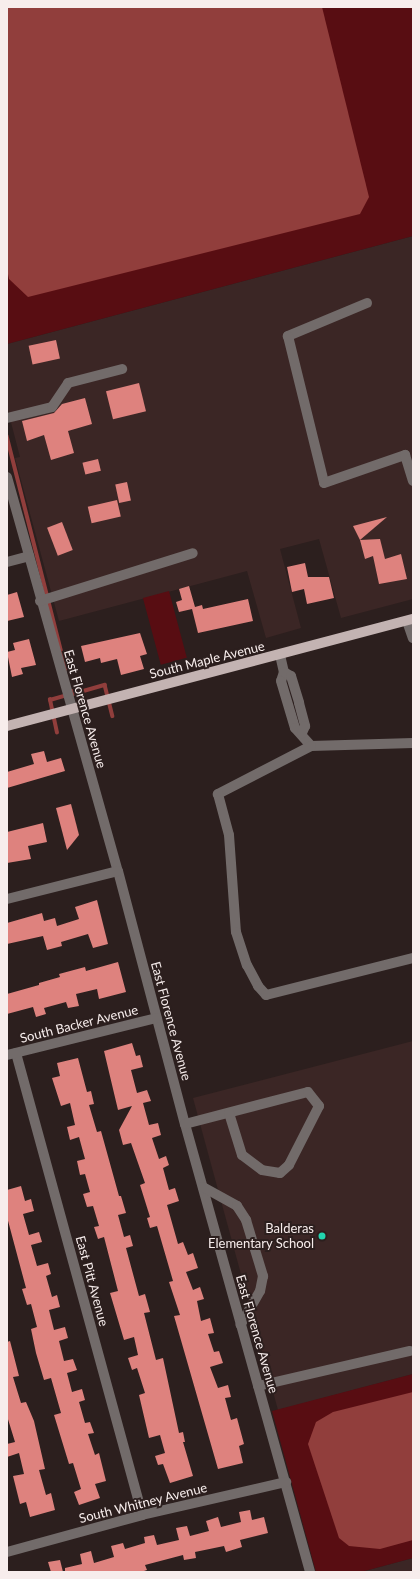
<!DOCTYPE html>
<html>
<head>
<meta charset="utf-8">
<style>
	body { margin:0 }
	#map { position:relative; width:420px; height:1579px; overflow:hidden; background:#2c1f1e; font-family:Lato,sans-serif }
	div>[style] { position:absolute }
	.built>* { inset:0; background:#3b2625 }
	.green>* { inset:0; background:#580d12; transform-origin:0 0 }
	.water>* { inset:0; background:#913e3c }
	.stream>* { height:3.5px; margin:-1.75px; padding:0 1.75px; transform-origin:1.75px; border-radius:1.75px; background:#913e3c }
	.building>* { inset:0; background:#de827e; transform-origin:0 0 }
	.minor>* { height:10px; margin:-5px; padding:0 5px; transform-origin:5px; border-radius:5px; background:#726b6a }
	.major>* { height:10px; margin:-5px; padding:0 5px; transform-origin:5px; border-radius:5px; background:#c3b3b2 }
	.dots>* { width:11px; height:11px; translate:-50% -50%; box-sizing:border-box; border:2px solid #2c1f1e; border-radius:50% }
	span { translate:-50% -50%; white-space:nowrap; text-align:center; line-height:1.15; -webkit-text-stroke:4px #2c1f1e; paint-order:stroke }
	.street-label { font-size:13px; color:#f7edec }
	.poi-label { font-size:13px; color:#f7edec }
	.right { translate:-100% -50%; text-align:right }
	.frame { position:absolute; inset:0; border:8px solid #f7edec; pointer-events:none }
</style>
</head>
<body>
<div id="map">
	<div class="built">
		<div style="clip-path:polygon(413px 236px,413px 599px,341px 618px,319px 539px,280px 549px,301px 628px,266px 638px,247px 571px,59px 621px,15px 458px,20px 457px,7px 407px,7px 344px)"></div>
		<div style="clip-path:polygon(413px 1041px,413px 1374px,278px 1410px,193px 1098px)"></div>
		<div style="clip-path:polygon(413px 1558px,413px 1572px,361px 1572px)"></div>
	</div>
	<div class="green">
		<div style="clip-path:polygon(7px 7px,413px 7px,413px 236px,7px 344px)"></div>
		<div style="left:169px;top:591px;width:69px;height:27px;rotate:75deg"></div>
		<div style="clip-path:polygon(413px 1374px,413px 1558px,361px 1572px,316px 1572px,272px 1411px)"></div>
	</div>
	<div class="water">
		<div style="clip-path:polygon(7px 7px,322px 7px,369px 197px,360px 214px,28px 297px,9px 279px,7px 269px)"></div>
		<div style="clip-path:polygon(413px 1392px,413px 1540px,380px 1549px,349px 1546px,339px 1538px,308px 1444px,316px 1422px,333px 1412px)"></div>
	</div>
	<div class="stream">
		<div style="left:7px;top:436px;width:240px;rotate:75.8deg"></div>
		<div style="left:72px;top:691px;width:3px;rotate:72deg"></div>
		<div style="left:73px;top:694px;width:33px;rotate:-16deg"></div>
		<div style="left:105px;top:685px;width:32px;rotate:76deg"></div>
		<div style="left:57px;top:733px;width:34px;rotate:-102deg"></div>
		<div style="left:50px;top:700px;width:19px;rotate:-16deg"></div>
	</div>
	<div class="building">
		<div style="left:56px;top:340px;width:19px;height:28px;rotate:78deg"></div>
		<div style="left:139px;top:383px;width:29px;height:34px;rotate:76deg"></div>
		<div style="clip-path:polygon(85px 398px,92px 424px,68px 431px,74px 453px,51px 460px,44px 435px,27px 441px,22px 421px,54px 413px,62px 404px)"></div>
		<div style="left:98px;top:459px;width:12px;height:16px;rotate:76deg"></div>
		<div style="left:127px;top:482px;width:19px;height:12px;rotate:78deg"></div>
		<div style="left:117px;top:500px;width:17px;height:30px;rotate:77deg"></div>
		<div style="clip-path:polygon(387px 517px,360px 540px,353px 526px)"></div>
		<div style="left:62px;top:522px;width:30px;height:16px;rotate:69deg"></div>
		<div style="clip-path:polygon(380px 539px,385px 559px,401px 554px,407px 579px,379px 584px,373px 556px,365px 559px,360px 540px)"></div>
		<div style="clip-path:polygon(305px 563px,308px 577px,329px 577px,334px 598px,307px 604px,304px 589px,292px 592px,287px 567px)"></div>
		<div style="clip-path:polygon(189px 586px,195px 607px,202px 605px,203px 609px,248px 599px,253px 621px,198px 633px,192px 609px,179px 612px,176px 602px,182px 600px,179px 589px)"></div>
		<div style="clip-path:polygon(17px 592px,24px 617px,7px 621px,7px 595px)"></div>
		<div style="clip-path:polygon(140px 633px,147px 654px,140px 656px,144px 669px,121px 675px,117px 659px,101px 663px,100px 658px,85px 662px,81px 646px)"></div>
		<div style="clip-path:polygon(29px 639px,36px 665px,21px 668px,23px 674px,12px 677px,7px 652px,15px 650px,13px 643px)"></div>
		<div style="clip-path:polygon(44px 751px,47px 762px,61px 758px,65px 771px,7px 788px,7px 772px,34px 764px,31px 754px)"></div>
		<div style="clip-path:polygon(71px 804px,79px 835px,67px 850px,56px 808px)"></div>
		<div style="clip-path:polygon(43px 823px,47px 842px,28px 846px,31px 859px,7px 863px,7px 832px)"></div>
		<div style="clip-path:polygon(97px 900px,108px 944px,93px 948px,88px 934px,61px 942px,62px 946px,47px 950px,43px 936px,7px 944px,7px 923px,42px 913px,44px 921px,55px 918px,57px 926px,79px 919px,75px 907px)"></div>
		<div style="clip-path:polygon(118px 962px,126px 992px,99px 999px,97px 989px,76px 994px,79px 1006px,68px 1008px,66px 1002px,44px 1008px,46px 1014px,36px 1017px,33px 1007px,7px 1014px,7px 994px,39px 985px,39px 983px,60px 977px,59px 974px,85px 967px,86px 971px)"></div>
		<div style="clip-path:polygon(132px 1043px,136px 1056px,140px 1055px,143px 1067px,131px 1070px,137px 1093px,147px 1090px,151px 1101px,143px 1103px,149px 1125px,158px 1123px,161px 1135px,152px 1138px,159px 1159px,166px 1156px,169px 1165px,163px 1168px,169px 1190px,175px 1188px,179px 1201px,167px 1205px,178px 1244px,183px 1242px,188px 1255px,193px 1253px,198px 1268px,186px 1272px,193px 1290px,200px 1287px,204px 1299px,197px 1301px,201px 1321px,210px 1318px,214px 1333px,208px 1334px,214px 1352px,219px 1351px,223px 1363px,210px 1367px,218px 1388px,228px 1385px,231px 1397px,225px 1398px,231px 1420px,237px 1418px,244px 1444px,239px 1446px,243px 1463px,218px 1469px,174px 1316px,180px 1315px,169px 1282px,173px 1281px,157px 1226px,150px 1228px,147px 1218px,150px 1217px,140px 1185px,145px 1183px,131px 1143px,123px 1145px,119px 1130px,132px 1106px,118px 1110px,104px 1051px)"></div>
		<div style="clip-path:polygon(78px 1058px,87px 1092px,91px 1091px,94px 1104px,89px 1105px,97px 1132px,101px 1131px,119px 1196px,121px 1196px,126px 1213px,118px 1215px,124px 1237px,130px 1235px,133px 1246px,126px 1248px,139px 1296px,145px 1294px,150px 1312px,144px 1313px,156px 1360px,163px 1358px,179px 1433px,183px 1432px,185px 1442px,183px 1442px,193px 1476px,170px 1483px,163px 1464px,158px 1465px,155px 1456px,165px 1453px,160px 1435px,149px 1438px,139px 1395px,145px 1393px,137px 1368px,132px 1370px,128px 1358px,138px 1355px,134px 1337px,124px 1340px,110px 1293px,118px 1291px,104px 1237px,98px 1239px,94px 1227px,99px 1226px,93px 1206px,87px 1207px,83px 1194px,90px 1192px,85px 1174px,80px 1175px,77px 1161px,85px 1159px,79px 1137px,70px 1140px,67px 1127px,75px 1125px,70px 1103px,61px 1106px,52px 1078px,60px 1076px,57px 1063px)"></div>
		<div style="clip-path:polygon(21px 1186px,25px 1201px,31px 1199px,34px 1211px,23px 1214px,29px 1235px,39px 1232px,42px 1242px,31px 1245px,37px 1266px,48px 1263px,51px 1274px,46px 1276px,52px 1297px,57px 1295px,60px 1307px,49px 1310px,54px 1330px,65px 1327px,68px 1338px,59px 1341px,64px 1361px,73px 1359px,77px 1370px,67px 1373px,72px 1392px,82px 1389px,85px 1400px,79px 1402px,85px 1423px,90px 1422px,94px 1433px,88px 1434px,95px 1455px,99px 1453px,106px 1481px,95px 1484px,100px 1498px,79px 1505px,74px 1492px,81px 1489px,73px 1463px,69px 1464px,54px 1415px,61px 1413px,51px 1378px,44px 1380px,36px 1353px,31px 1329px,37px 1327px,31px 1304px,27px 1305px,22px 1289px,26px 1288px,7px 1217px,7px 1190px)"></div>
		<div style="clip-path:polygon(10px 1341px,19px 1376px,13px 1377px,21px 1403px,26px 1402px,34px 1421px,45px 1469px,39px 1470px,46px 1495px,51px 1493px,55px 1510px,30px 1517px,26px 1502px,20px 1504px,13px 1476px,24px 1474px,19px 1453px,7px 1457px,7px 1444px,15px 1442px,7px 1416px,7px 1342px)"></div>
		<div style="clip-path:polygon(250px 1510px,252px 1520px,264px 1517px,268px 1533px,240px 1540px,242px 1547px,226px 1552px,224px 1546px,195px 1552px,196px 1558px,184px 1560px,183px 1555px,145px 1565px,147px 1570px,141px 1572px,65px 1572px,65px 1568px,82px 1564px,80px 1554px,91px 1551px,94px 1563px,114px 1557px,111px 1546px,123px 1543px,125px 1549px,145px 1543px,144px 1537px,154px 1535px,157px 1545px,179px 1540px,176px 1528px,187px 1526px,190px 1536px,209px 1531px,206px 1521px,218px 1517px,221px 1527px,241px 1522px,239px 1512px)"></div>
		<div style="clip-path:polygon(60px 1560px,63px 1572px,51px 1572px,48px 1562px)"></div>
	</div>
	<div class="minor">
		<div style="left:367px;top:303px;width:86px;rotate:157.3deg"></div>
		<div style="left:288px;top:336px;width:151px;rotate:76.2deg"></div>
		<div style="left:324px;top:483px;width:86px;rotate:-19.1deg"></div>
		<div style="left:405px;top:455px;width:27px;rotate:73deg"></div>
		<div style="left:7px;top:418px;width:46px;rotate:-13.7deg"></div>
		<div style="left:52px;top:407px;width:29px;rotate:-56deg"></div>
		<div style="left:68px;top:383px;width:56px;rotate:-14.5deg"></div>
		<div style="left:7px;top:477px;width:409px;rotate:74.3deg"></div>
		<div style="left:118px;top:871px;width:262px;rotate:75.2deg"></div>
		<div style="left:185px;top:1124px;width:465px;rotate:74.4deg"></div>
		<div style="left:7px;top:562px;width:23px;rotate:-15deg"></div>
		<div style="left:40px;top:601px;width:160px;rotate:-17.4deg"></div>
		<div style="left:407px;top:621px;width:18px;rotate:71deg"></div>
		<div style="left:280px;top:655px;width:17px;rotate:77deg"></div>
		<div style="left:284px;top:672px;width:9px;rotate:108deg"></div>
		<div style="left:281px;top:681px;width:49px;rotate:73.4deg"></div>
		<div style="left:295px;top:728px;width:24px;rotate:48deg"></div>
		<div style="left:311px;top:746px;width:102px;rotate:-1.7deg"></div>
		<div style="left:284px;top:672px;width:8px;rotate:30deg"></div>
		<div style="left:291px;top:676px;width:28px;rotate:73deg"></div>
		<div style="left:299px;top:703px;width:24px;rotate:75deg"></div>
		<div style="left:305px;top:726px;width:8px;rotate:113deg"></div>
		<div style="left:311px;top:746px;width:105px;rotate:152.7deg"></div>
		<div style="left:218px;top:794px;width:42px;rotate:75deg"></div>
		<div style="left:229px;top:835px;width:97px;rotate:85.9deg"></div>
		<div style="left:236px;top:932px;width:35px;rotate:72deg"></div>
		<div style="left:247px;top:965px;width:24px;rotate:62deg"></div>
		<div style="left:258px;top:986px;width:12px;rotate:48deg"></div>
		<div style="left:266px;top:995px;width:152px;rotate:-14.1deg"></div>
		<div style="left:7px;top:899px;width:114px;rotate:-14.2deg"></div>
		<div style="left:16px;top:1053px;width:479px;rotate:74.7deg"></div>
		<div style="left:7px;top:1055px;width:154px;rotate:-13.9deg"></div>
		<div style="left:185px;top:1124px;width:127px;rotate:-14.6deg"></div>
		<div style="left:308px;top:1092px;width:18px;rotate:52deg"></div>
		<div style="left:319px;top:1106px;width:66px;rotate:117deg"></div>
		<div style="left:289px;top:1165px;width:12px;rotate:138deg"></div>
		<div style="left:280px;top:1173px;width:18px;rotate:-171deg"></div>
		<div style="left:262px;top:1170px;width:25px;rotate:-143deg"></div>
		<div style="left:242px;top:1155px;width:44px;rotate:-107.2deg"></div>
		<div style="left:203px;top:1187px;width:39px;rotate:29deg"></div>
		<div style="left:237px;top:1206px;width:17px;rotate:57deg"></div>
		<div style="left:246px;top:1220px;width:59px;rotate:73.1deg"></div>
		<div style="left:263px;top:1276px;width:15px;rotate:101deg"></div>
		<div style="left:260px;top:1291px;width:39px;rotate:120deg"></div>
		<div style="left:258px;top:1386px;width:156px;rotate:-13deg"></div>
		<div style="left:7px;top:1552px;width:140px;rotate:-15.3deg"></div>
		<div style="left:142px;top:1515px;width:148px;rotate:-12.9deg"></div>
	</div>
	<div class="major">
		<div style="left:7px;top:726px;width:420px;rotate:-14.8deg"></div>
	</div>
	<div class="dots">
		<div style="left:322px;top:1236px;background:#22d5af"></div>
	</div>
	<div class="street-label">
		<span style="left:207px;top:660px;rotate:-14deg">South Maple Avenue</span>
		<span style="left:85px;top:709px;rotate:74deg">East Florence Avenue</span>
		<span style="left:171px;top:1021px;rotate:75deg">East Florence Avenue</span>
		<span style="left:79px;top:1024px;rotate:-14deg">South Backer Avenue</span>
		<span style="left:92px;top:1281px;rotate:75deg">East Pitt Avenue</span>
		<span style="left:257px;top:1334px;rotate:74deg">East Florence Avenue</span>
		<span style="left:143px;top:1503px;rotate:-14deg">South Whitney Avenue</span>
	</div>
	<div class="poi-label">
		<span class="right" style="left:314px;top:1236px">Balderas<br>Elementary School</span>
	</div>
	<div class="frame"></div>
</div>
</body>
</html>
